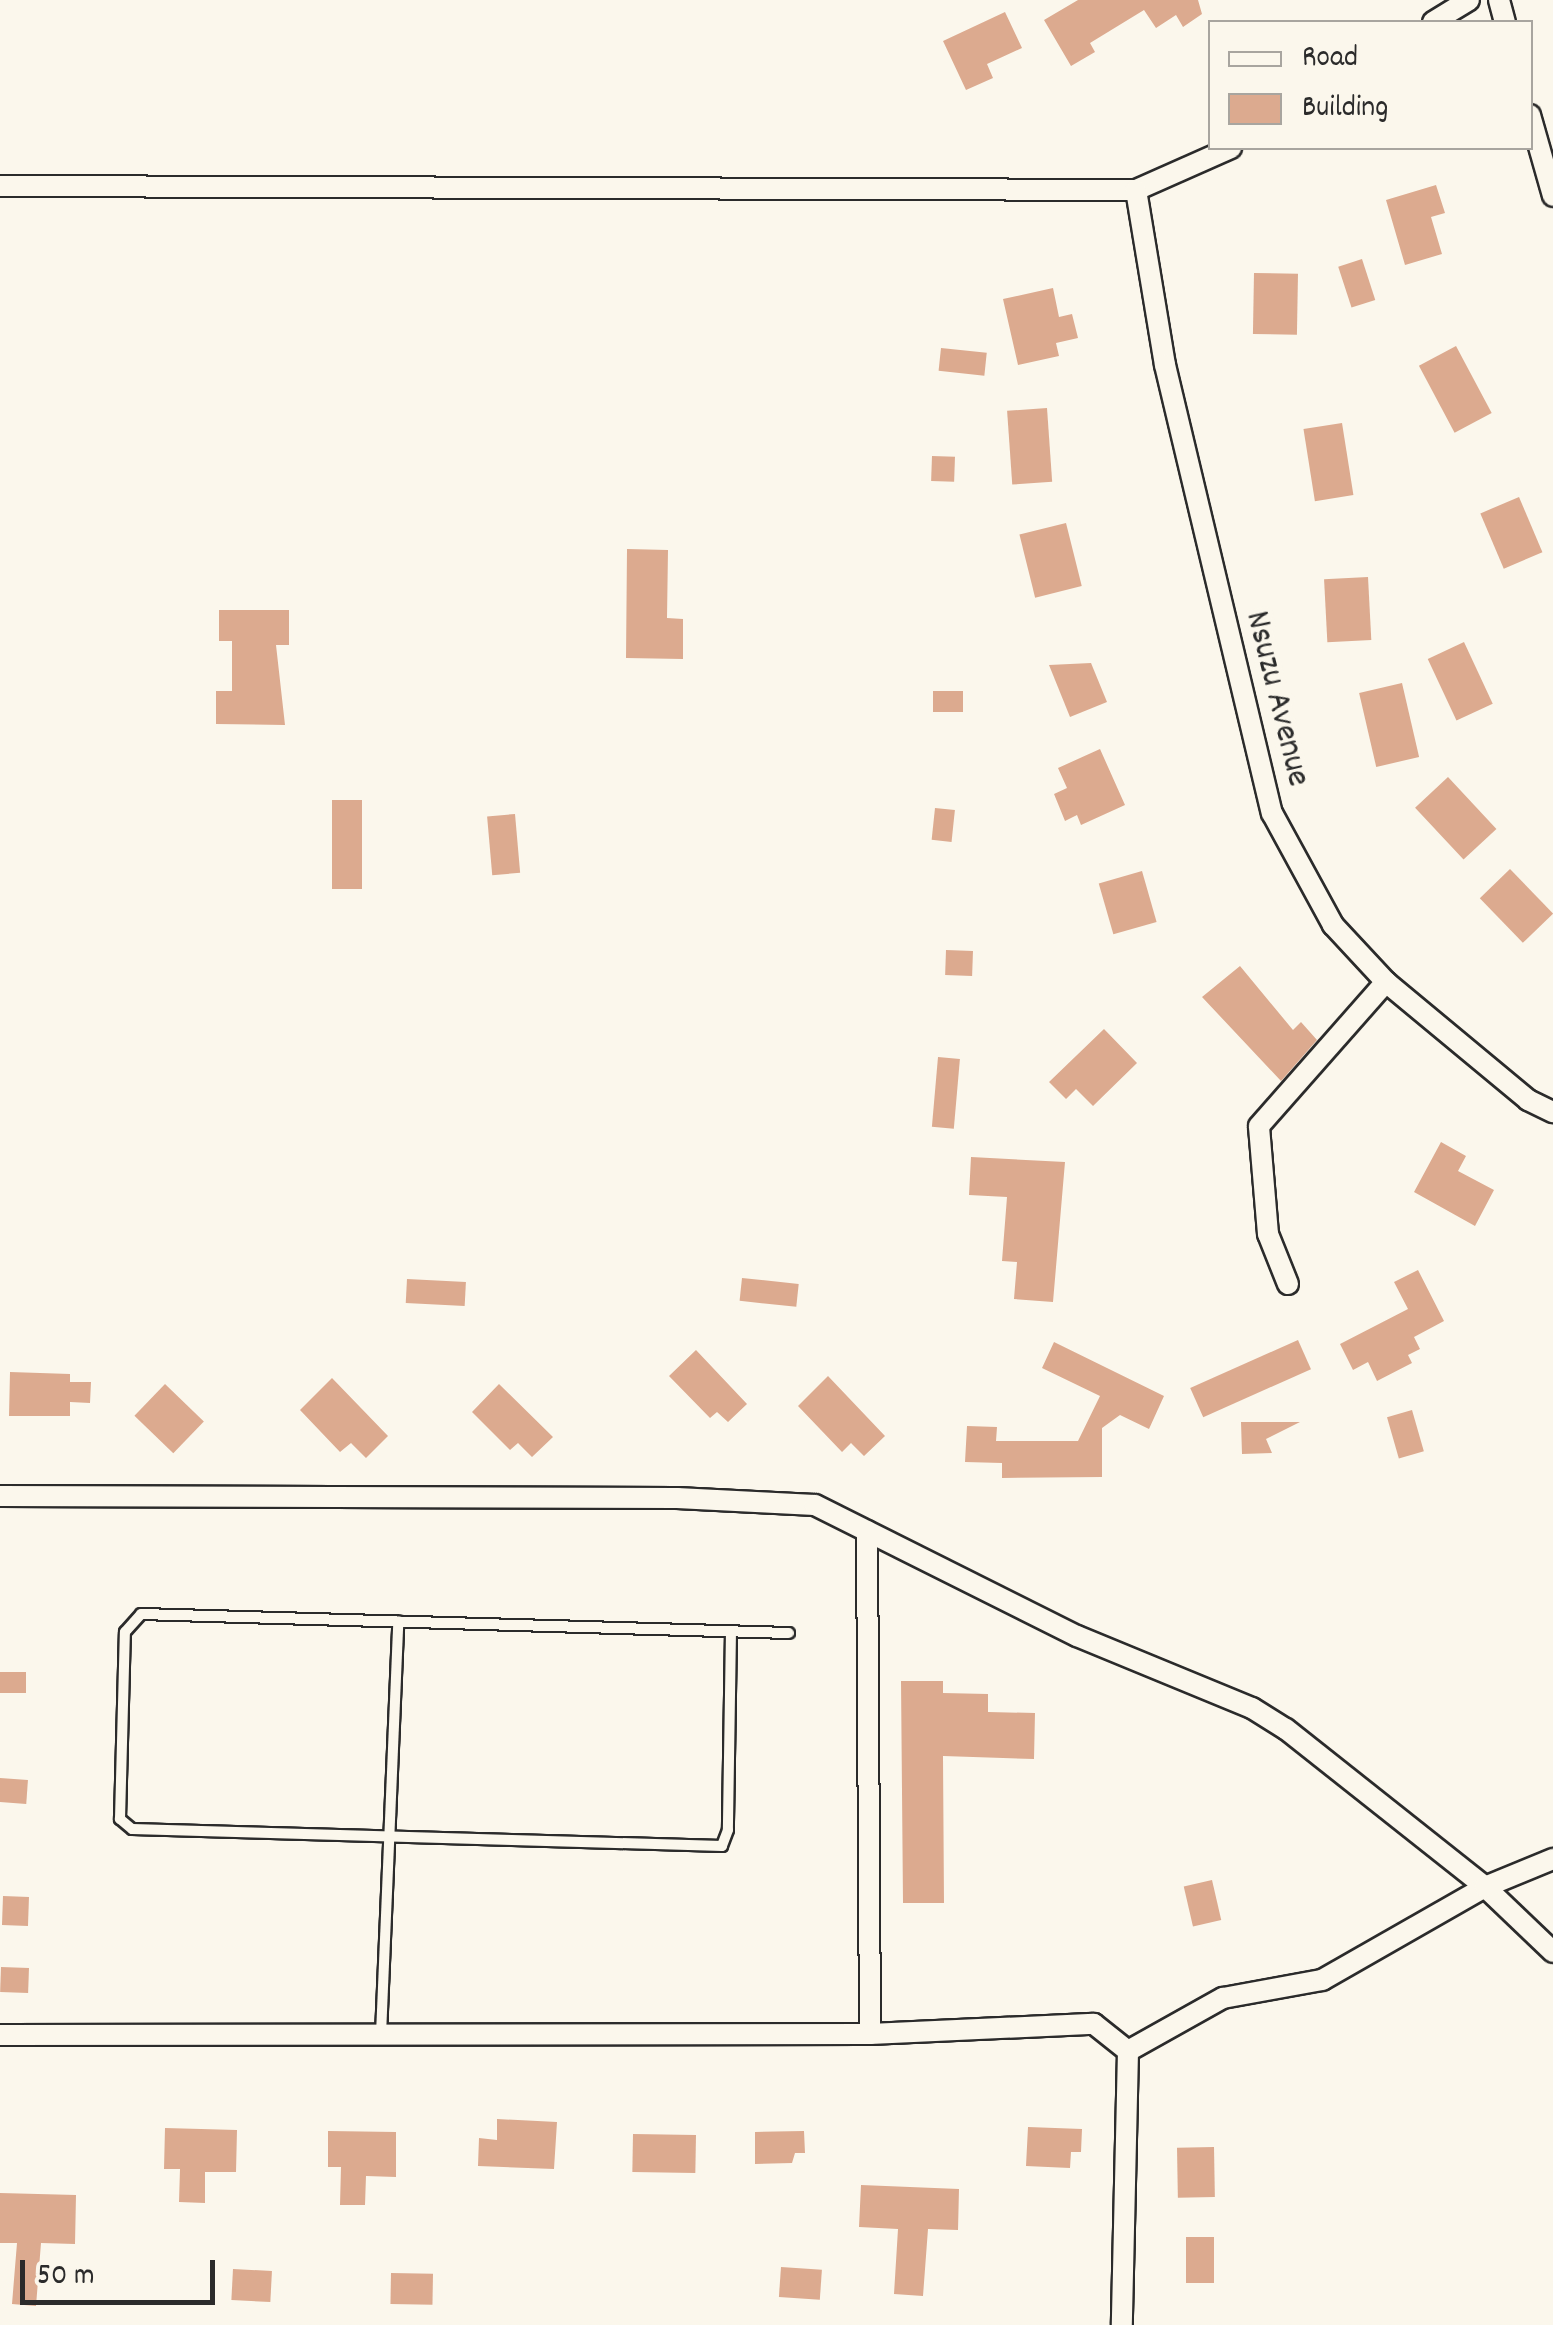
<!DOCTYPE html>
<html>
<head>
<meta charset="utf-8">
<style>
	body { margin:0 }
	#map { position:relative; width:1553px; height:2325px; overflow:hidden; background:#fbf7ec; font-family:Dekko,sans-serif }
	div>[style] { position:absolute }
	.building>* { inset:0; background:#dcaa8f; transform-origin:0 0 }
	.roads { filter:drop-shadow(2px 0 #2b2b2b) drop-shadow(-2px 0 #2b2b2b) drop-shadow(0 2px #2b2b2b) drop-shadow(0 -2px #2b2b2b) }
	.service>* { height:10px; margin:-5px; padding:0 5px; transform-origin:5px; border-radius:5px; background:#fbf7ec }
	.minor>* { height:20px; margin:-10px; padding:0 10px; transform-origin:10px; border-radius:10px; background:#fbf7ec }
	span { translate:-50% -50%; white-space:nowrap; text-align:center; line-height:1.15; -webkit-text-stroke:10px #fbf7ec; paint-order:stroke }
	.street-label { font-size:35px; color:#2b2b2b }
	.legend { position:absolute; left:1208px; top:20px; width:325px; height:130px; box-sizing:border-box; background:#fbf7ec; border:2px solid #a8a59f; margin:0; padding:12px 18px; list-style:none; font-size:30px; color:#2b2b2b }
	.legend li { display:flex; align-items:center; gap:20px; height:50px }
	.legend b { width:50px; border:2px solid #a8a59f }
	.scale { position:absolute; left:20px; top:2260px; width:195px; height:45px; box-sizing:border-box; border:5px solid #2b2b2b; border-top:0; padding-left:12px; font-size:30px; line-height:35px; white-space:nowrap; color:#2b2b2b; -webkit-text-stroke:8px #fbf7ec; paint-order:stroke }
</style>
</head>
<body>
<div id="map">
	<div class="building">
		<div style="clip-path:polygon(1078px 0,1198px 0,1202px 14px,1183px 27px,1176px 15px,1156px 28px,1144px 10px,1090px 43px,1095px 52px,1071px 66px,1044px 20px)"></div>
		<div style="clip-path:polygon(1005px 12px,1022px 48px,987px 64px,993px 78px,966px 90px,943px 41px)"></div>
		<div style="clip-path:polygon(1436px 185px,1445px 213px,1431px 217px,1442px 254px,1405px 265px,1386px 200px)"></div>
		<div style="left:1362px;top:259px;width:43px;height:25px;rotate:72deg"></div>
		<div style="left:1254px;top:273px;width:44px;height:61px;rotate:1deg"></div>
		<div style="clip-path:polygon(1053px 288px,1059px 317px,1072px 314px,1078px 338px,1056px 343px,1059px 356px,1018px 365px,1003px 299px)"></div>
		<div style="left:1456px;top:346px;width:76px;height:42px;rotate:62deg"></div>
		<div style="left:941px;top:348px;width:46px;height:23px;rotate:6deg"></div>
		<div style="left:1047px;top:408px;width:74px;height:40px;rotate:86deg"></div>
		<div style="left:1342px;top:423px;width:73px;height:39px;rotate:81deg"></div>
		<div style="left:932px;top:456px;width:23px;height:25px;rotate:2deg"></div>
		<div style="left:1519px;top:497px;width:60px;height:42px;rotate:67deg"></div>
		<div style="left:1066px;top:523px;width:65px;height:48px;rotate:76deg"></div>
		<div style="clip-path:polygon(627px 549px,668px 550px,667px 618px,683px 619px,683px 659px,626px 658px)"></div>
		<div style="left:1368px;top:577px;width:63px;height:44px;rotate:87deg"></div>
		<div style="clip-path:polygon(219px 610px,289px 610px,289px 645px,276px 645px,285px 725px,216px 724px,216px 691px,232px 691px,232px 641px,219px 641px)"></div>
		<div style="left:1464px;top:642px;width:68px;height:40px;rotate:65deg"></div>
		<div style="clip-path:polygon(1091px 663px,1107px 702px,1070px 717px,1049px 665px)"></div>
		<div style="left:1402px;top:683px;width:76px;height:44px;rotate:77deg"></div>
		<div style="left:933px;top:691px;width:30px;height:21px"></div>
		<div style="clip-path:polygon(1100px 749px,1125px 805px,1081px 825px,1077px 815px,1065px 821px,1054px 794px,1067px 788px,1058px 768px)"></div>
		<div style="left:1448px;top:777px;width:71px;height:45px;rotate:47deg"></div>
		<div style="left:362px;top:800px;width:89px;height:30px;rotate:90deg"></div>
		<div style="left:935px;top:808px;width:20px;height:32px;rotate:6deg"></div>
		<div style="left:515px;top:814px;width:59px;height:28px;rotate:85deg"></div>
		<div style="left:1510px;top:869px;width:62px;height:42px;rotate:46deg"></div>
		<div style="left:1142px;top:871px;width:53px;height:45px;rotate:74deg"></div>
		<div style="left:946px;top:950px;width:27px;height:25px;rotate:2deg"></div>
		<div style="clip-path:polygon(1240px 966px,1293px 1030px,1301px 1022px,1317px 1040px,1281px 1081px,1202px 997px)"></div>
		<div style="clip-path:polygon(1104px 1029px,1137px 1063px,1093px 1106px,1076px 1089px,1066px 1099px,1049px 1082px)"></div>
		<div style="left:938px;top:1057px;width:22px;height:70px;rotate:5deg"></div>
		<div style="clip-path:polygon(1441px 1142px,1466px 1156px,1458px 1171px,1494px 1190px,1475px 1226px,1414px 1192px)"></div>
		<div style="clip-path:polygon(971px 1157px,1065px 1162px,1053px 1302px,1014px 1299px,1017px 1262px,1002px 1261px,1007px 1197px,969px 1195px)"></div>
		<div style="clip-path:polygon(1418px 1270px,1444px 1321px,1414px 1337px,1420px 1349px,1408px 1355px,1412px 1363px,1377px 1381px,1368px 1362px,1353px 1370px,1340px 1344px,1408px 1309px,1394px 1282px)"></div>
		<div style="left:742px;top:1278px;width:57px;height:23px;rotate:6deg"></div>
		<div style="left:407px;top:1279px;width:59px;height:24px;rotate:3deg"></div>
		<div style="left:1298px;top:1340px;width:32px;height:118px;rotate:66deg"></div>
		<div style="clip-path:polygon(1054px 1342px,1164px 1396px,1149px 1429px,1120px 1415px,1102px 1428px,1102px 1477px,1002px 1478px,1002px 1463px,965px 1462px,967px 1426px,997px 1427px,996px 1441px,1078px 1441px,1100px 1396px,1042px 1368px)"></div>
		<div style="clip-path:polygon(696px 1350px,747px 1404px,728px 1422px,717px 1412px,710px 1418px,669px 1376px)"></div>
		<div style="clip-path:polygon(10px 1372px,70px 1374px,70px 1382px,91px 1382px,90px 1403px,70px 1402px,70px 1416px,9px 1416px)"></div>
		<div style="clip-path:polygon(828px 1376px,885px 1436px,864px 1456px,851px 1443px,842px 1452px,798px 1406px)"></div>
		<div style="clip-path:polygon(332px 1378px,388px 1436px,366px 1458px,351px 1443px,340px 1452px,300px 1410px)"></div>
		<div style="left:165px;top:1384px;width:54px;height:44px;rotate:44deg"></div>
		<div style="clip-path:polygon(499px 1384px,553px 1437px,532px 1457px,518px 1443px,510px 1450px,472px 1412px)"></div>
		<div style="left:1412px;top:1410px;width:43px;height:26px;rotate:74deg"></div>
		<div style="clip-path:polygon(1241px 1422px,1300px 1422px,1266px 1439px,1272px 1453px,1242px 1454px)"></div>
		<div style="left:0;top:1672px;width:26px;height:21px"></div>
		<div style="clip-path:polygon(901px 1681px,943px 1681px,943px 1693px,988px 1694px,988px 1712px,1035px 1713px,1034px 1759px,943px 1756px,944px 1903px,903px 1903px)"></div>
		<div style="left:0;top:1778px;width:28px;height:24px;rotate:4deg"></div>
		<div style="left:1212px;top:1880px;width:41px;height:29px;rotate:77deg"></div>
		<div style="left:3px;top:1896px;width:26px;height:29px;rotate:2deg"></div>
		<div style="left:1px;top:1967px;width:28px;height:25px;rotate:2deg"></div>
		<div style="clip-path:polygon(497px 2119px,557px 2122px,554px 2169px,478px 2166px,479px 2138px,497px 2140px)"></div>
		<div style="clip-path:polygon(1028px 2127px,1082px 2129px,1081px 2152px,1071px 2152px,1070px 2168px,1026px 2166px)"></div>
		<div style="clip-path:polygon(165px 2128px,237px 2130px,236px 2172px,205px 2172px,205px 2203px,179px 2202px,180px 2169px,164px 2169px)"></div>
		<div style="clip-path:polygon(328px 2131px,396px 2132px,396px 2177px,366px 2176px,365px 2205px,340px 2205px,341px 2167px,328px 2167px)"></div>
		<div style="clip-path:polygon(804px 2131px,805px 2153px,795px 2153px,792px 2163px,755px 2164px,755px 2132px)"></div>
		<div style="left:633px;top:2134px;width:63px;height:38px;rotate:1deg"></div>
		<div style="left:1214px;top:2147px;width:50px;height:37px;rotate:89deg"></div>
		<div style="clip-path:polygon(861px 2185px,959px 2189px,958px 2230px,928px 2229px,923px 2296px,894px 2294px,898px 2229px,859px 2227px)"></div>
		<div style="clip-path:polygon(0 2193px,76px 2195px,75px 2244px,41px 2243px,36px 2306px,12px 2304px,17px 2243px,0 2243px)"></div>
		<div style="left:1214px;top:2237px;width:46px;height:28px;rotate:90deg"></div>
		<div style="left:781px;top:2267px;width:41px;height:30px;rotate:4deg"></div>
		<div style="left:233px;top:2269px;width:39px;height:31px;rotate:3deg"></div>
		<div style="left:391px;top:2273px;width:42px;height:31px;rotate:1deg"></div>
	</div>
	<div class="roads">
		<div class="service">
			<div style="left:731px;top:1631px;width:199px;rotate:90.9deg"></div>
			<div style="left:728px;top:1830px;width:17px;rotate:111deg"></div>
			<div style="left:722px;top:1846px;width:590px;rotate:-178.35deg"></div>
			<div style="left:132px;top:1829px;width:16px;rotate:-140deg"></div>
			<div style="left:120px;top:1819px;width:187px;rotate:-88.5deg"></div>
			<div style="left:125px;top:1632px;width:24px;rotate:-48deg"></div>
			<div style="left:141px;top:1614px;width:648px;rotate:1.68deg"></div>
			<div style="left:381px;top:2035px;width:414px;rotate:-87.6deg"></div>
		</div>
		<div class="minor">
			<div style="left:1499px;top:0;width:23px;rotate:75deg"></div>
			<div style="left:1433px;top:22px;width:42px;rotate:-31.4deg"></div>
			<div style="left:1530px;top:115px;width:84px;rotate:74.1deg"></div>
			<div style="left:0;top:186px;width:1136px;rotate:0.2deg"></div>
			<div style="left:1136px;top:190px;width:104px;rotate:-23.9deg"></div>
			<div style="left:1136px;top:190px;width:177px;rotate:80.6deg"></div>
			<div style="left:1165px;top:365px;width:461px;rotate:76.6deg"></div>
			<div style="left:1272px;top:813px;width:128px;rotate:61.4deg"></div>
			<div style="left:1333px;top:925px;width:78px;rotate:47.1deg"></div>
			<div style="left:1386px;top:982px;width:185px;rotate:39.7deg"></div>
			<div style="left:1528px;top:1100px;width:28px;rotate:26deg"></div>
			<div style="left:1288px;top:1284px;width:54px;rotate:-111.8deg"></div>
			<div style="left:1268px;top:1234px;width:108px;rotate:-94.8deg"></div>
			<div style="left:1259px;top:1126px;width:192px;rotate:-48.6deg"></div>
			<div style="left:0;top:1496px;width:677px;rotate:0.17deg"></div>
			<div style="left:677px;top:1498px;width:138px;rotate:2.9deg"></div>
			<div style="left:815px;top:1505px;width:293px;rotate:26.6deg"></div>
			<div style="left:1077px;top:1636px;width:189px;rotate:22.4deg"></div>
			<div style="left:1252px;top:1708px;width:40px;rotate:32deg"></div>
			<div style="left:1286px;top:1729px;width:254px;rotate:38.4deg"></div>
			<div style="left:1485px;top:1887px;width:94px;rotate:43.7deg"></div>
			<div style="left:867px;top:1531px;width:503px;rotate:89.66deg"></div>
			<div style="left:0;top:2035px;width:870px;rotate:-0.07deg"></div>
			<div style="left:870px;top:2034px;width:224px;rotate:-2.6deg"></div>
			<div style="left:1094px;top:2024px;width:43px;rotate:38.5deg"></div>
			<div style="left:1128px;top:2051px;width:274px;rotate:91.3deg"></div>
			<div style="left:1128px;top:2051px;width:109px;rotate:-29.2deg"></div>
			<div style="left:1223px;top:1998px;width:101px;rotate:-10.3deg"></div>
			<div style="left:1322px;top:1980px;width:188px;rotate:-29.7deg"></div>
			<div style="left:1485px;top:1887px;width:74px;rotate:-22.4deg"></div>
		</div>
	</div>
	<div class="street-label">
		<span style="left:1276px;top:699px;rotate:76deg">Nsuzu Avenue</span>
	</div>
	<ul class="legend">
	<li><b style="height:12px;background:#fbf7ec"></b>Road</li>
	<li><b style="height:28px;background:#dcaa8f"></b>Building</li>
	</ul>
	<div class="scale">50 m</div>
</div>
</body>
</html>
